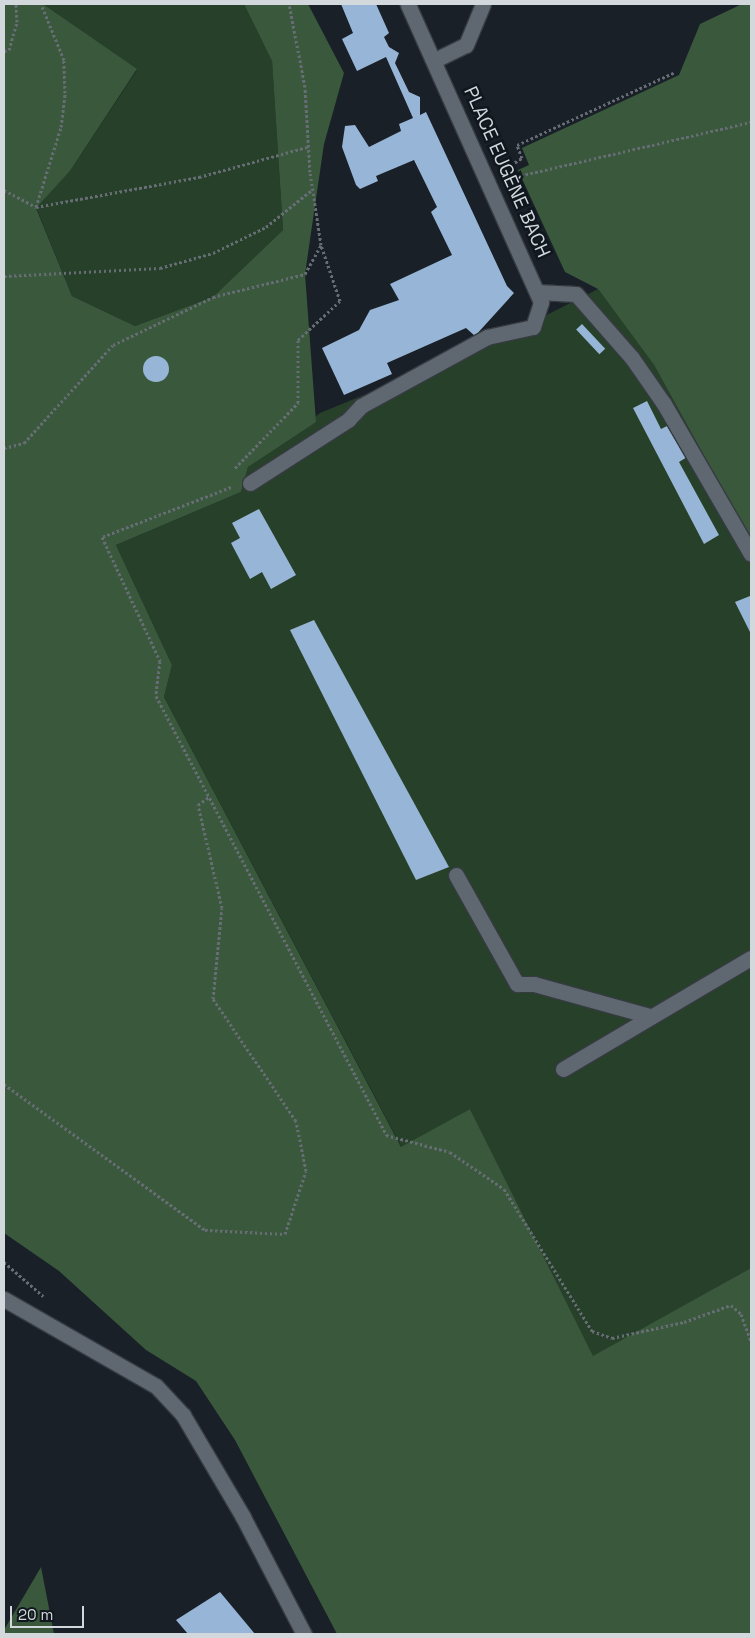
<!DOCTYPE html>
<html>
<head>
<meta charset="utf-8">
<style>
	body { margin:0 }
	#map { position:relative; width:755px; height:1638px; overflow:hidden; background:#192028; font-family:"Space Grotesk",sans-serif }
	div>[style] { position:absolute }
	.green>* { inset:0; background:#274029 }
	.forest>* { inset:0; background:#39583c }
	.building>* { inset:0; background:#97b5d6; transform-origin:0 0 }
	.round { border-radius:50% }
	.path>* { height:3px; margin-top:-1.5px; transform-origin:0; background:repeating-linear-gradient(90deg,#676d74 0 2.5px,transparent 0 5px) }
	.roads { filter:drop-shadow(1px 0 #363b41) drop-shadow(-1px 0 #363b41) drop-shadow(0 1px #363b41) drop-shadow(0 -1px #363b41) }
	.minor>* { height:15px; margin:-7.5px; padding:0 7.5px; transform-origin:7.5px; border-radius:7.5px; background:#5f6871 }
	span { translate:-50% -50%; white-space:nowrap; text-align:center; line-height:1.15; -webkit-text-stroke:5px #10171e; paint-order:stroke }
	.street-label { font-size:19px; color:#d3d8dd }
	.frame { position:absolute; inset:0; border:5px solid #d3d8dd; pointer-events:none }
	.scale { position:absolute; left:10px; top:1606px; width:74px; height:22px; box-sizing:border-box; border:2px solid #d3d8dd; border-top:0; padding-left:6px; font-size:15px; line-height:18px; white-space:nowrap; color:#d3d8dd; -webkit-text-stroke:4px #10171e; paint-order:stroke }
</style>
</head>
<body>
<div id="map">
	<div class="green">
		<div style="clip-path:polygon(43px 4px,244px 4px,272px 60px,283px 230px,213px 297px,135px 326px,72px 296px,36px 207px,70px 171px,137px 70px)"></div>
		<div style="clip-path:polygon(598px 289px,654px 365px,751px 541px,751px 1268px,593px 1357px,470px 1109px,402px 1148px,164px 697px,172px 665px,116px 545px,241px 492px,248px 467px,320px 413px,493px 342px)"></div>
	</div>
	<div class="forest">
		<div style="clip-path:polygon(4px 4px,43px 4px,137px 69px,70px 171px,36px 208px,72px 296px,135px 326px,213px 297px,283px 230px,272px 61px,244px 4px,308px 4px,344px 73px,324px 144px,305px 274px,316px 422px,248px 467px,241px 492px,116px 545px,172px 665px,164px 697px,401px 1147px,470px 1109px,593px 1356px,751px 1268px,751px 1634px,337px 1634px,235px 1440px,196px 1381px,146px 1350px,59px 1271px,4px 1233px)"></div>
		<div style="clip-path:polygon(742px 4px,751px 4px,751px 541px,654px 365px,598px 289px,565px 272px,518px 170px,529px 165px,522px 148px,679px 75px,700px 24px)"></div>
		<div style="clip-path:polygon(41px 1567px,54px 1634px,4px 1634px,4px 1630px)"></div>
	</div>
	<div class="building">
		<div style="clip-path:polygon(341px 4px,376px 4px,389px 33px,384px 37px,389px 47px,399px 53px,395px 63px,409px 92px,420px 97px,420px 115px,426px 112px,507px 286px,514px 293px,475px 336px,466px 328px,387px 363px,392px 374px,344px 395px,322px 348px,359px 330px,370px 310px,399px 300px,390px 284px,452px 255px,431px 212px,437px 207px,414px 160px,376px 176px,378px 181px,360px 189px,356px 185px,342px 147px,345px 126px,355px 125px,369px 147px,401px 131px,399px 124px,413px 118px,386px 57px,357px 71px,342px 39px,353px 33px)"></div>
		<div style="left:582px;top:324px;width:34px;height:8px;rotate:47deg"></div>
		<div class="round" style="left:143px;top:356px;width:26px;height:26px"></div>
		<div style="clip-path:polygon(647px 401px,661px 429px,669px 425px,687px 457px,679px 462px,719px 535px,704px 544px,633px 408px)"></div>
		<div style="clip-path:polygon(259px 509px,296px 575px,271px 589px,262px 572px,250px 579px,231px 543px,240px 538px,232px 523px)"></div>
		<div style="clip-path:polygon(750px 596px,751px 598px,751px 634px,735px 602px)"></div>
		<div style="clip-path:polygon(314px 620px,449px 867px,416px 880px,290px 630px)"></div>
		<div style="clip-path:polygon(220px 1592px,255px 1634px,188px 1634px,176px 1620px)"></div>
	</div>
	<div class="path">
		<div style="left:4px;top:51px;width:5px;rotate:-11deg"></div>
		<div style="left:9px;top:50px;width:29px;rotate:-74deg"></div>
		<div style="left:17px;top:22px;width:18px;rotate:-93deg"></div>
		<div style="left:502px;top:170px;width:23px;rotate:-31deg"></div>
		<div style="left:522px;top:158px;width:14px;rotate:-111deg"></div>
		<div style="left:517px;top:145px;width:174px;rotate:-24.8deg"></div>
		<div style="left:506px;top:179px;width:252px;rotate:-13.1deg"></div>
		<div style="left:4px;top:190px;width:36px;rotate:28deg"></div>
		<div style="left:36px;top:207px;width:166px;rotate:-10.4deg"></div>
		<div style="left:199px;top:177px;width:112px;rotate:-15.5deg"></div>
		<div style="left:36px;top:207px;width:84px;rotate:-72.6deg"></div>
		<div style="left:61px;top:127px;width:34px;rotate:-83deg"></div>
		<div style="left:65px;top:93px;width:33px;rotate:-92deg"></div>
		<div style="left:64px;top:60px;width:61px;rotate:-112.3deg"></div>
		<div style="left:4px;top:276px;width:156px;rotate:-2.9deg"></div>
		<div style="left:160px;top:268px;width:55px;rotate:-15.8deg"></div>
		<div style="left:213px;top:253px;width:59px;rotate:-26.1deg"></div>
		<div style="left:266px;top:227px;width:60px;rotate:-39deg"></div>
		<div style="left:4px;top:448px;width:21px;rotate:-14deg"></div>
		<div style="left:24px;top:443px;width:132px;rotate:-47.8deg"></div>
		<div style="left:113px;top:345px;width:111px;rotate:-25.6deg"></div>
		<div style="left:213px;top:297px;width:95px;rotate:-14deg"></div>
		<div style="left:305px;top:274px;width:33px;rotate:-61deg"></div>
		<div style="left:321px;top:245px;width:74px;rotate:-98.6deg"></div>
		<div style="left:310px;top:172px;width:85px;rotate:-93.4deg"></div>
		<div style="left:305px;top:87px;width:85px;rotate:-100.9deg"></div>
		<div style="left:235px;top:468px;width:91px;rotate:-45.9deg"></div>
		<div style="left:298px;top:403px;width:63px;rotate:-90deg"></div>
		<div style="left:298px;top:340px;width:57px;rotate:-42.9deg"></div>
		<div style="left:340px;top:301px;width:59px;rotate:-108.7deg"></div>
		<div style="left:231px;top:487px;width:138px;rotate:158.8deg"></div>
		<div style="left:102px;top:537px;width:137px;rotate:64.9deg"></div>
		<div style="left:160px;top:661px;width:35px;rotate:97deg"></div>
		<div style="left:156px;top:696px;width:496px;rotate:62.3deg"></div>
		<div style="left:386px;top:1135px;width:66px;rotate:14.9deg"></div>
		<div style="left:450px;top:1152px;width:65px;rotate:34.4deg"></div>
		<div style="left:504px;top:1189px;width:167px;rotate:58.2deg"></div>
		<div style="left:592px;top:1331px;width:21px;rotate:19deg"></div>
		<div style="left:612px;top:1338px;width:74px;rotate:-12.5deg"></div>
		<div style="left:684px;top:1322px;width:50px;rotate:-19.9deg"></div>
		<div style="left:731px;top:1305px;width:13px;rotate:42deg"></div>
		<div style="left:741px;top:1314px;width:30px;rotate:70deg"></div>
		<div style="left:4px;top:1084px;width:248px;rotate:36deg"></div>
		<div style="left:205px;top:1230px;width:80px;rotate:2.9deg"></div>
		<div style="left:285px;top:1234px;width:66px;rotate:-71.6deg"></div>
		<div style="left:306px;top:1171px;width:51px;rotate:-101.3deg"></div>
		<div style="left:296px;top:1121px;width:148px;rotate:-124.2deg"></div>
		<div style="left:213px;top:999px;width:91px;rotate:-84.4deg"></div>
		<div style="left:222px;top:908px;width:106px;rotate:-103.1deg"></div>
		<div style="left:198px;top:805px;width:14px;rotate:-36deg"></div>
		<div style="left:4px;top:1262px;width:52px;rotate:41.1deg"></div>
	</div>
	<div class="roads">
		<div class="minor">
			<div style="left:435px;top:60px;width:34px;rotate:-26deg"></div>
			<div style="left:466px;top:45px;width:44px;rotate:-67.5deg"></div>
			<div style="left:537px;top:292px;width:39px;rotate:3deg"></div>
			<div style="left:576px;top:294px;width:85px;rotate:48.8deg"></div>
			<div style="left:632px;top:358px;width:56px;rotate:55.2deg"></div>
			<div style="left:664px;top:404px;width:173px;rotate:59.9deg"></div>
			<div style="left:250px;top:483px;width:117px;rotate:-32.7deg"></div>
			<div style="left:348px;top:420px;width:19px;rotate:-47deg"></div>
			<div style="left:361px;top:406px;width:144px;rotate:-28.7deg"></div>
			<div style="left:487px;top:337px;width:47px;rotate:-12.3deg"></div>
			<div style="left:533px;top:327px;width:26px;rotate:-72deg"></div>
			<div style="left:541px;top:302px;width:326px;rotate:-114.1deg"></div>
			<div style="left:456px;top:875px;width:125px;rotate:60.8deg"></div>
			<div style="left:517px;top:984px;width:17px"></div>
			<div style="left:534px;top:984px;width:119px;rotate:15.5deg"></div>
			<div style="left:563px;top:1069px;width:218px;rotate:-30.6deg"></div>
			<div style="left:4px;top:1299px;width:175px;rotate:29.8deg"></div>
			<div style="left:156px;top:1386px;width:40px;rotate:47deg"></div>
			<div style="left:183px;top:1415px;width:118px;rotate:59.5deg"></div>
			<div style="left:243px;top:1517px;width:132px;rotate:62.5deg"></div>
		</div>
	</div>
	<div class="street-label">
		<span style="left:507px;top:172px;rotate:66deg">PLACE EUGÈNE BACH</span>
	</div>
	<div class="frame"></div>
	<div class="scale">20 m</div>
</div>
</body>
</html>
